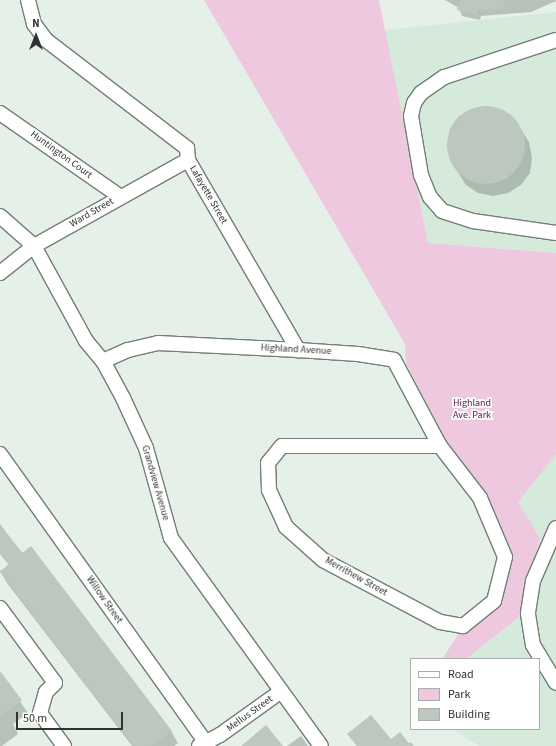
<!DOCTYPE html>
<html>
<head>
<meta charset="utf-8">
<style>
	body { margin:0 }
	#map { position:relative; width:556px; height:746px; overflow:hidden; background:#e5f1e8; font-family:"Source Sans 3",sans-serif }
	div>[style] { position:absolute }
	.built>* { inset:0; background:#d6eadb }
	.green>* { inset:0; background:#edc8de }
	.shadow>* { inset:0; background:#0003 }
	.building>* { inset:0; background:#bcc8be }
	.round { border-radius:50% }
	.roads { filter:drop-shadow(1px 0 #737e76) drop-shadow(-1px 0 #737e76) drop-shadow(0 1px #737e76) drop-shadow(0 -1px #737e76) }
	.minor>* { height:14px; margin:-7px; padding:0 7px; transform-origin:7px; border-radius:7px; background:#fff }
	span { translate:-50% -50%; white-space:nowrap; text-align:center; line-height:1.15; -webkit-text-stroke:3.5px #fff; paint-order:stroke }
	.street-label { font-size:10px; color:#2f3431 }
	.park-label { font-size:10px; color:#551342 }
	.legend { position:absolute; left:410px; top:658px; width:130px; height:72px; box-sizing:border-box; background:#fff; border:1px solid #acaead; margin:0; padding:5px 7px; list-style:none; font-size:12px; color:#2f3431 }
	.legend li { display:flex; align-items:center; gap:8px; height:20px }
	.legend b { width:20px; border:1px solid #acaead }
	.north { position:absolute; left:16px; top:16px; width:40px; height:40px; -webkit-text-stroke:3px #fff; paint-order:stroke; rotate:0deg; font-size:11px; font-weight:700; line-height:16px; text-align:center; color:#2f3431 }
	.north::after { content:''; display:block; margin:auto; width:14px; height:18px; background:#2f3431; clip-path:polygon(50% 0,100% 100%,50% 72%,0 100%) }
	.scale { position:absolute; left:16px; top:712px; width:107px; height:18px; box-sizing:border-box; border:2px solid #2f3431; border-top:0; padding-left:5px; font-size:12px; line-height:14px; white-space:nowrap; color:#2f3431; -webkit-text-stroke:3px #fff; paint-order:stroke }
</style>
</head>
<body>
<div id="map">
	<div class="built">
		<div style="clip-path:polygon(556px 12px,556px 253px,428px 243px,385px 30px)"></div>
		<div style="clip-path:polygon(556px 454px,556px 746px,479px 746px,453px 729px,539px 729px,539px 659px,466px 659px,519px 617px,540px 538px,517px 502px)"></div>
	</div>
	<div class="green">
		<div style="clip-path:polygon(204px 0,379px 0,428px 243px,556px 253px,556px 454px,518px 502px,540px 538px,519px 617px,466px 659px,442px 659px,460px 632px,501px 601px,512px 555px,481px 493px,446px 442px,406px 363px,405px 344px)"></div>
	</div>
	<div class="shadow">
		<div style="clip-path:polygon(445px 0,556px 0,556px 1px,531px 12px,481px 16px,480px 20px,462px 16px,459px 8px)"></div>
		<div style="clip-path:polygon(486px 106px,501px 109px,513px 117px,529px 142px,532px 158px,530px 173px,521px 185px,508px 193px,493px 196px,478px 193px,466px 185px,450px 160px,447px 145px,450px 129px,458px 117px,471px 109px)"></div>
		<div style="clip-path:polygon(0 526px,171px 731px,178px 743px,174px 746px,132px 746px,7px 583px,0 571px,9px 565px,0 554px)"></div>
		<div style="clip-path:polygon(0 673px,28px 713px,13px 724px,18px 734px,2px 746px,0 746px)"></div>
		<div style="clip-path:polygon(348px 734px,408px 744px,410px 742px,414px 746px,357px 746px)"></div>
		<div style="clip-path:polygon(301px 736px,308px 746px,287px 746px)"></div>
	</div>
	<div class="building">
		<div style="clip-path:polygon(460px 0,503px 0,504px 8px,478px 11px,477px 15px,457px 10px)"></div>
		<div class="round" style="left:447px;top:106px;width:78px;height:78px"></div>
		<div style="clip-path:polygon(0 524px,22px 553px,31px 546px,172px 731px,151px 746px,133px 746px,0 572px,9px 564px,0 552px)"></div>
		<div style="clip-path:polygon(0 671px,22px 700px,0 717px)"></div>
		<div style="clip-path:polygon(371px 715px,391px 739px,400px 732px,411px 746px,357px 746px,347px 734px)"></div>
		<div style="clip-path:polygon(266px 725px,283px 746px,241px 746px)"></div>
	</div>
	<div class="roads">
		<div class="minor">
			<div style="left:28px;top:0;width:25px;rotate:76deg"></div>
			<div style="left:34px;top:24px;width:20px;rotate:53deg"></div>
			<div style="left:46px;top:40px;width:178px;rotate:37.5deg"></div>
			<div style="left:187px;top:148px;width:12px;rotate:85deg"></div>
			<div style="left:188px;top:160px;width:220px;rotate:59.9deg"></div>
			<div style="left:556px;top:40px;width:118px;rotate:161.7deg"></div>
			<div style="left:444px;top:77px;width:28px;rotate:145deg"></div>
			<div style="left:421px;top:93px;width:12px;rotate:125deg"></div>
			<div style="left:414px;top:103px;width:13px;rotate:103deg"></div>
			<div style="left:411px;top:116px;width:60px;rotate:80.4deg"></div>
			<div style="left:421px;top:175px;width:24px;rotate:68deg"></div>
			<div style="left:430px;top:197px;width:18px;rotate:49deg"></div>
			<div style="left:442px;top:211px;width:33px;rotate:18deg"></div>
			<div style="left:473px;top:221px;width:84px;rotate:8.2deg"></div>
			<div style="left:0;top:113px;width:147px;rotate:34.8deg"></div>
			<div style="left:0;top:216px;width:45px;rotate:41.4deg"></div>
			<div style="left:34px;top:246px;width:108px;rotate:61.3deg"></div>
			<div style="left:86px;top:341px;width:26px;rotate:50deg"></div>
			<div style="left:103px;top:361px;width:42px;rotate:61.6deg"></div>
			<div style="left:123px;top:398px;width:55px;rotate:65.3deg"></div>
			<div style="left:146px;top:448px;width:93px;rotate:74.5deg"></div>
			<div style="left:171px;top:538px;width:256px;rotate:54.2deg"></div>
			<div style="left:0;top:273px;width:43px;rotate:-38.5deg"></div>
			<div style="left:34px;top:246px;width:176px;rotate:-29.2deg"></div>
			<div style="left:103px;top:361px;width:27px;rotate:-24deg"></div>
			<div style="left:128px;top:350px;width:31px;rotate:-13deg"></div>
			<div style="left:158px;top:343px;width:140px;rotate:2.9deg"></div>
			<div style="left:298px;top:350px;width:60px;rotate:3.8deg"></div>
			<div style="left:358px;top:354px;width:36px;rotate:9deg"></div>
			<div style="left:394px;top:360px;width:98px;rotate:61.9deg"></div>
			<div style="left:440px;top:446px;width:66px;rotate:52.4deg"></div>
			<div style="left:480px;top:498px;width:64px;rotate:67deg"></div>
			<div style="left:505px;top:557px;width:45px;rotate:104deg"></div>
			<div style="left:494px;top:601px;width:40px;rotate:141deg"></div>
			<div style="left:463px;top:626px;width:23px;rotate:-170deg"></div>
			<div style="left:440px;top:622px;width:132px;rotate:-152.1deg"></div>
			<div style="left:323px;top:560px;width:50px;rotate:-138.3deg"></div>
			<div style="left:286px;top:527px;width:41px;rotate:-114.7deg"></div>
			<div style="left:269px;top:490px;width:27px;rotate:-92deg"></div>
			<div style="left:268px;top:463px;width:22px;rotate:-51deg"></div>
			<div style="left:282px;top:446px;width:158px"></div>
			<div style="left:0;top:454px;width:359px;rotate:54.5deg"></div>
			<div style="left:556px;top:528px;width:58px;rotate:113.5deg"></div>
			<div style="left:533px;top:581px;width:33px;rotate:99deg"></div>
			<div style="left:528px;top:614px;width:31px;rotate:81deg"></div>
			<div style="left:533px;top:645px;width:44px;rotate:58.8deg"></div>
			<div style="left:0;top:608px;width:93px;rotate:53.7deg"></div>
			<div style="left:55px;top:683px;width:13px;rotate:135deg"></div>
			<div style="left:46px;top:692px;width:22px;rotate:106deg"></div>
			<div style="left:40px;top:713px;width:41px;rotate:54deg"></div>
			<div style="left:199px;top:746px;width:24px;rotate:-28deg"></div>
			<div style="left:220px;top:735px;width:74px;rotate:-35.6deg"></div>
		</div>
	</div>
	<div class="street-label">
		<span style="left:61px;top:155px;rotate:36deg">Huntington Court</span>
		<span style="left:208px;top:195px;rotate:60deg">Lafayette Street</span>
		<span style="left:92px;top:213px;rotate:-30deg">Ward Street</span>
		<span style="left:296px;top:350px;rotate:3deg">Highland Avenue</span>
		<span style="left:155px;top:483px;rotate:74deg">Grandview Avenue</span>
		<span style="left:356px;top:577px;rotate:29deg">Merrithew Street</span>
		<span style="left:104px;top:600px;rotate:55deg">Willow Street</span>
		<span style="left:250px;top:714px;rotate:-36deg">Mellus Street</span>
	</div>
	<div class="park-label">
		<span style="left:472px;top:409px">Highland<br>Ave. Park</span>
	</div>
	<ul class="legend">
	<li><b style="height:5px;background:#fff"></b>Road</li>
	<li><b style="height:11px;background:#edc8de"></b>Park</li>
	<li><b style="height:11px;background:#bcc8be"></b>Building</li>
	</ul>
	<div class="north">N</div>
	<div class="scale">50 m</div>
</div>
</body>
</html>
